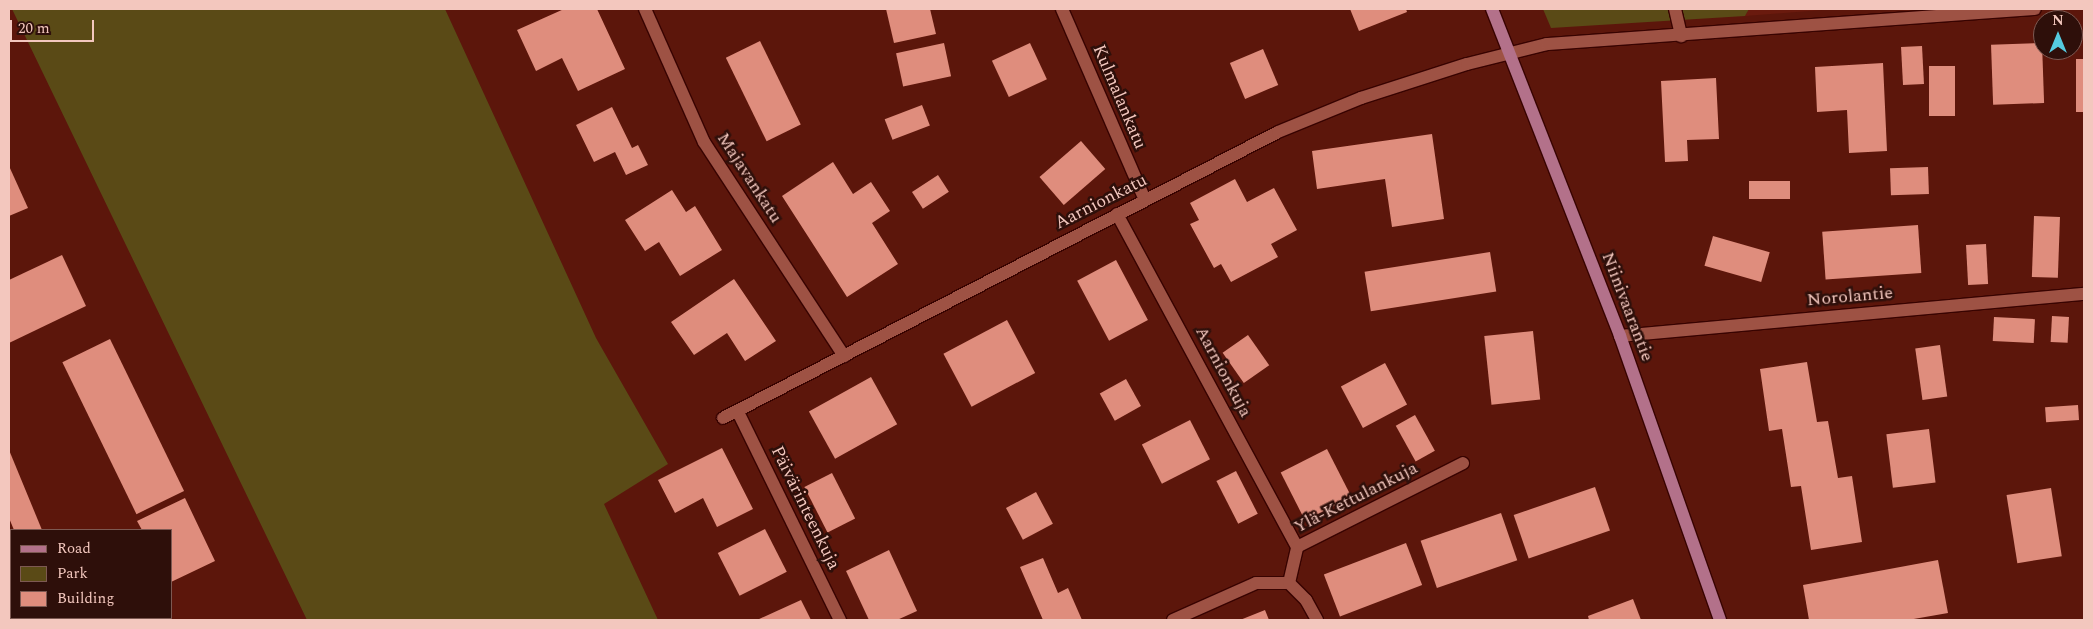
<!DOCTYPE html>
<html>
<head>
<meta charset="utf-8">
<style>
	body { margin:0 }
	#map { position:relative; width:2093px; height:629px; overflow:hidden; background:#5c160b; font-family:Spectral,serif }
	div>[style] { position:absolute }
	.built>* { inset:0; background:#6a1a0e }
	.green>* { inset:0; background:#5a4a16 }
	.building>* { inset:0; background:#df8d7d; transform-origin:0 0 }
	.roads { filter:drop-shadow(1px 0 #380300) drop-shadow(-1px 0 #380300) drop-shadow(0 1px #380300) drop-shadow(0 -1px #380300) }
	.minor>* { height:12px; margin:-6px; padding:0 6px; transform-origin:6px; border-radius:6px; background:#9e5244 }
	.major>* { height:12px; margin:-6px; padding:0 6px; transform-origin:6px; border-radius:6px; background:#b3718a }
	span { translate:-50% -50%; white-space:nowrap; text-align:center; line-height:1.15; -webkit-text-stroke:5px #2e0f0a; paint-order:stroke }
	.street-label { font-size:18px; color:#f3c7be }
	.frame { position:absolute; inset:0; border:10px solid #f3c7be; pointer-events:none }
	.legend { position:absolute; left:10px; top:529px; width:162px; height:90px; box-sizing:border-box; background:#2e0f0a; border:1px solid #7d5952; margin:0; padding:6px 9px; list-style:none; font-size:15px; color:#f3c7be }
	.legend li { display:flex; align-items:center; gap:10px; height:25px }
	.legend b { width:25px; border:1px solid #7d5952 }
	.north { position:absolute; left:2033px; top:10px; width:50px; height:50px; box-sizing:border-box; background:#2e0f0a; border:1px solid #7d5952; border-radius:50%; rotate:0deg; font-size:14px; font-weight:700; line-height:20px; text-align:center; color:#f3c7be }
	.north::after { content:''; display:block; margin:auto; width:18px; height:22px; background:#55cadf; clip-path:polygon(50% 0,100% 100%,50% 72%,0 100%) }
	.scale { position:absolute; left:10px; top:20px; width:84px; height:22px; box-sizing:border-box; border:2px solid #f3c7be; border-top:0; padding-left:6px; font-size:15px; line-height:18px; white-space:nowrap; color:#f3c7be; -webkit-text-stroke:4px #2e0f0a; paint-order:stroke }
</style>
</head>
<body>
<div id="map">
	<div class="built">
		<div style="clip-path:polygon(1749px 9px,1834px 9px,1745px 16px)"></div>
	</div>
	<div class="green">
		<div style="clip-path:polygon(12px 9px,445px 9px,596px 338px,668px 464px,604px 504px,658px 620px,307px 620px)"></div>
		<div style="clip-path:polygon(1543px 9px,1749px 9px,1745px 16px,1551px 28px)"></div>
	</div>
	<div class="building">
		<div style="clip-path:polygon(564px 9px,597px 9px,625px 69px,578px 91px,562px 58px,536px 71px,517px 30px)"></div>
		<div style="clip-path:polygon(886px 9px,930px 9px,936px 34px,894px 43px)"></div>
		<div style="clip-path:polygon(1350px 9px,1406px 9px,1407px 12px,1359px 31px)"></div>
		<div style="left:760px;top:41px;width:93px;height:38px;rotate:64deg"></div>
		<div style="left:944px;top:43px;width:34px;height:49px;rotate:78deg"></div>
		<div style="left:1030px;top:43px;width:40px;height:42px;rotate:65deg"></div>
		<div style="left:2042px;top:43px;width:60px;height:51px;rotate:88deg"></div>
		<div style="left:1922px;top:46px;width:38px;height:21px;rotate:87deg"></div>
		<div style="left:1263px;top:49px;width:39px;height:36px;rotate:67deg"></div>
		<div style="left:2076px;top:59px;width:8px;height:53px"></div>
		<div style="clip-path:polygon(1883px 63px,1887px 151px,1849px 153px,1847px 110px,1817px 112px,1815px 67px)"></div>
		<div style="left:1929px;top:66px;width:26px;height:50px"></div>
		<div style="clip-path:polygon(1716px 78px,1719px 139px,1687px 140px,1688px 161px,1665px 162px,1661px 81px)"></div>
		<div style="left:922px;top:105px;width:22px;height:40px;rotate:69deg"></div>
		<div style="clip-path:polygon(612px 107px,632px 148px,638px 145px,648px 165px,626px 175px,615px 152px,594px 162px,576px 125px)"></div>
		<div style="clip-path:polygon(1432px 134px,1444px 219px,1392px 227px,1385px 179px,1317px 189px,1312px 151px)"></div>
		<div style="left:1081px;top:141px;width:37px;height:55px;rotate:49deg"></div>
		<div style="clip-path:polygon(833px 162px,853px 194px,871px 182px,890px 211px,872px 223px,898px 264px,847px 297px,782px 196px)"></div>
		<div style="clip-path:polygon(9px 166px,28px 208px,9px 216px)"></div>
		<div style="left:1928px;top:167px;width:27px;height:38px;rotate:88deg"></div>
		<div style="left:938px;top:175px;width:20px;height:31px;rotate:57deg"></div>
		<div style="clip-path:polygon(1235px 179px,1247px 202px,1274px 188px,1297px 230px,1271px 244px,1278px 257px,1231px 282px,1221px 264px,1214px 268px,1190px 224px,1199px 220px,1190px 203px)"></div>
		<div style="left:1749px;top:181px;width:41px;height:18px"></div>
		<div style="clip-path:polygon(672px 190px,686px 212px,695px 206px,722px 250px,680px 276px,659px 242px,645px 251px,625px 220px)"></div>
		<div style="left:2034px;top:216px;width:26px;height:61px;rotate:2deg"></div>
		<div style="left:1918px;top:225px;width:48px;height:96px;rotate:86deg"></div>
		<div style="left:1713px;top:236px;width:59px;height:31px;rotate:16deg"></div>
		<div style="left:1986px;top:244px;width:40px;height:20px;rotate:87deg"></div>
		<div style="left:1490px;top:252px;width:40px;height:127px;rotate:81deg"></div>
		<div style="clip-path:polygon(62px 255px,86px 306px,9px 343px,9px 280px)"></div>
		<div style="left:1116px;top:260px;width:68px;height:44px;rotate:62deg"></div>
		<div style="clip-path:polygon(734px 279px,776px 341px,745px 361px,727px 333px,694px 355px,671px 322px)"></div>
		<div style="left:2052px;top:316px;width:17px;height:26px;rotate:3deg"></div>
		<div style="left:1994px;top:317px;width:41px;height:24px;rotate:3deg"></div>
		<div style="left:1007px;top:320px;width:60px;height:72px;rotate:62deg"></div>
		<div style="left:1533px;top:331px;width:69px;height:49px;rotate:84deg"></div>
		<div style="left:1248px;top:335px;width:37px;height:31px;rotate:55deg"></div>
		<div style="left:110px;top:339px;width:169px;height:53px;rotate:64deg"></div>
		<div style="left:1940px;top:345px;width:52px;height:25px;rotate:82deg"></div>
		<div style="clip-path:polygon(1807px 362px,1817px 422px,1828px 421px,1838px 478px,1852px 476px,1862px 542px,1811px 550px,1801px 486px,1791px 487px,1782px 429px,1769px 431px,1760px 369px)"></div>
		<div style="left:1385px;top:363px;width:47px;height:50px;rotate:62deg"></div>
		<div style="left:871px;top:377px;width:54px;height:71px;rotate:61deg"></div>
		<div style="left:1126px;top:379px;width:31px;height:30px;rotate:61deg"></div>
		<div style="left:2078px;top:405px;width:15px;height:33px;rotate:86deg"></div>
		<div style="left:1415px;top:415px;width:41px;height:22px;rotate:61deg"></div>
		<div style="left:1190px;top:420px;width:44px;height:54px;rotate:63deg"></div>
		<div style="left:1929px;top:429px;width:54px;height:43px;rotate:83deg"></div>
		<div style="clip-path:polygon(722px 448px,753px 509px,717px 527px,703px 498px,675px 513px,658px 480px)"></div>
		<div style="left:1327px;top:449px;width:54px;height:52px;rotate:63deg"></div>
		<div style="clip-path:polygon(9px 450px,42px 530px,14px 530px,9px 518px)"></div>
		<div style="left:1236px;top:471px;width:48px;height:22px;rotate:63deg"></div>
		<div style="left:832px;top:473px;width:51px;height:31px;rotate:63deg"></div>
		<div style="left:1595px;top:487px;width:46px;height:86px;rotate:71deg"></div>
		<div style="left:2051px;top:488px;width:69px;height:45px;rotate:81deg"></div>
		<div style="left:1036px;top:492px;width:36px;height:34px;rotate:62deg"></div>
		<div style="clip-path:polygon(185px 498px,215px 561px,171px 582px,171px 530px,142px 530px,137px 521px)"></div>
		<div style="left:1501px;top:513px;width:50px;height:85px;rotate:71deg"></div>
		<div style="left:765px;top:529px;width:48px;height:53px;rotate:63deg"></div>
		<div style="left:1406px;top:543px;width:45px;height:88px;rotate:69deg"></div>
		<div style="clip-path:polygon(889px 550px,917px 611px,897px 620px,869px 620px,846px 571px)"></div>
		<div style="clip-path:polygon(1043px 558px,1058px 593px,1068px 588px,1082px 620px,1043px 620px,1020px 567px)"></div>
		<div style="clip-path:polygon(1938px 560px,1948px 613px,1908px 620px,1809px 620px,1803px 585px)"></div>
		<div style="clip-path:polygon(1633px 599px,1641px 620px,1589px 620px,1588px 616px)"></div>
		<div style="clip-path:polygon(801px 600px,811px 620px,757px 620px)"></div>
		<div style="clip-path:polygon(1265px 610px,1269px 620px,1240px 620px)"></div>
		<div style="left:58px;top:618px;width:37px;height:2px"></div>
	</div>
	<div class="roads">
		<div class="minor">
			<div style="left:645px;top:9px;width:145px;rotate:66.1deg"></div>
			<div style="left:704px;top:142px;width:256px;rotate:56.8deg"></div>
			<div style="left:1062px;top:9px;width:208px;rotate:66.5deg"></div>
			<div style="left:1675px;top:9px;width:28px;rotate:77deg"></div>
			<div style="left:1117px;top:214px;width:379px;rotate:61.6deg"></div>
			<div style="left:1620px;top:336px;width:466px;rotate:-5.2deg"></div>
			<div style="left:738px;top:412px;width:232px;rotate:63.9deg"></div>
			<div style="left:723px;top:418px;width:624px;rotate:-27.26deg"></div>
			<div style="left:1278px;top:132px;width:90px;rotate:-22.3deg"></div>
			<div style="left:1361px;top:98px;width:111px;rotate:-17.8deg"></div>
			<div style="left:1467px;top:64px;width:82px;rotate:-14deg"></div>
			<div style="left:1547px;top:44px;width:489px;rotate:-4.1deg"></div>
			<div style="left:1289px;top:583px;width:37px;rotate:-77deg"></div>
			<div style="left:1297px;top:547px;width:186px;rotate:-26.8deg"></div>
			<div style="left:9px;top:606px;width:5px;rotate:68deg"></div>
			<div style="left:1173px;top:620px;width:91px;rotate:-24deg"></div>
			<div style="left:1256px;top:583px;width:33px"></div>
			<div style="left:1289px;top:583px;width:24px;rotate:45deg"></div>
			<div style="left:1306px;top:600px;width:23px;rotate:61deg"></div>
		</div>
		<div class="major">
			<div style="left:1492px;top:9px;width:351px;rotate:68.6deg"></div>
			<div style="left:1620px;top:336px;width:301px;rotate:70.6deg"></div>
		</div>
	</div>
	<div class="street-label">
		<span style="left:1119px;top:97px;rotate:67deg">Kulmalankatu</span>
		<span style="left:749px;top:178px;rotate:57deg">Majavankatu</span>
		<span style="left:1101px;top:202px;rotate:-27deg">Aarnionkatu</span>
		<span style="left:1850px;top:297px;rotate:-5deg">Norolantie</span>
		<span style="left:1627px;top:307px;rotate:69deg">Niinivaarantie</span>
		<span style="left:1223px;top:372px;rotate:62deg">Aarnionkuja</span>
		<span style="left:1356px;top:498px;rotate:-27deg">Ylä-Kettulankuja</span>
		<span style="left:805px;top:508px;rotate:64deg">Päivärinteenkuja</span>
	</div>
	<div class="frame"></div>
	<ul class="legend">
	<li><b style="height:6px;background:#b3718a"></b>Road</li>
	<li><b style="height:14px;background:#5a4a16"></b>Park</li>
	<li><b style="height:14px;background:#df8d7d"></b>Building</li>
	</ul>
	<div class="north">N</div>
	<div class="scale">20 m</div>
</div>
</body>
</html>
